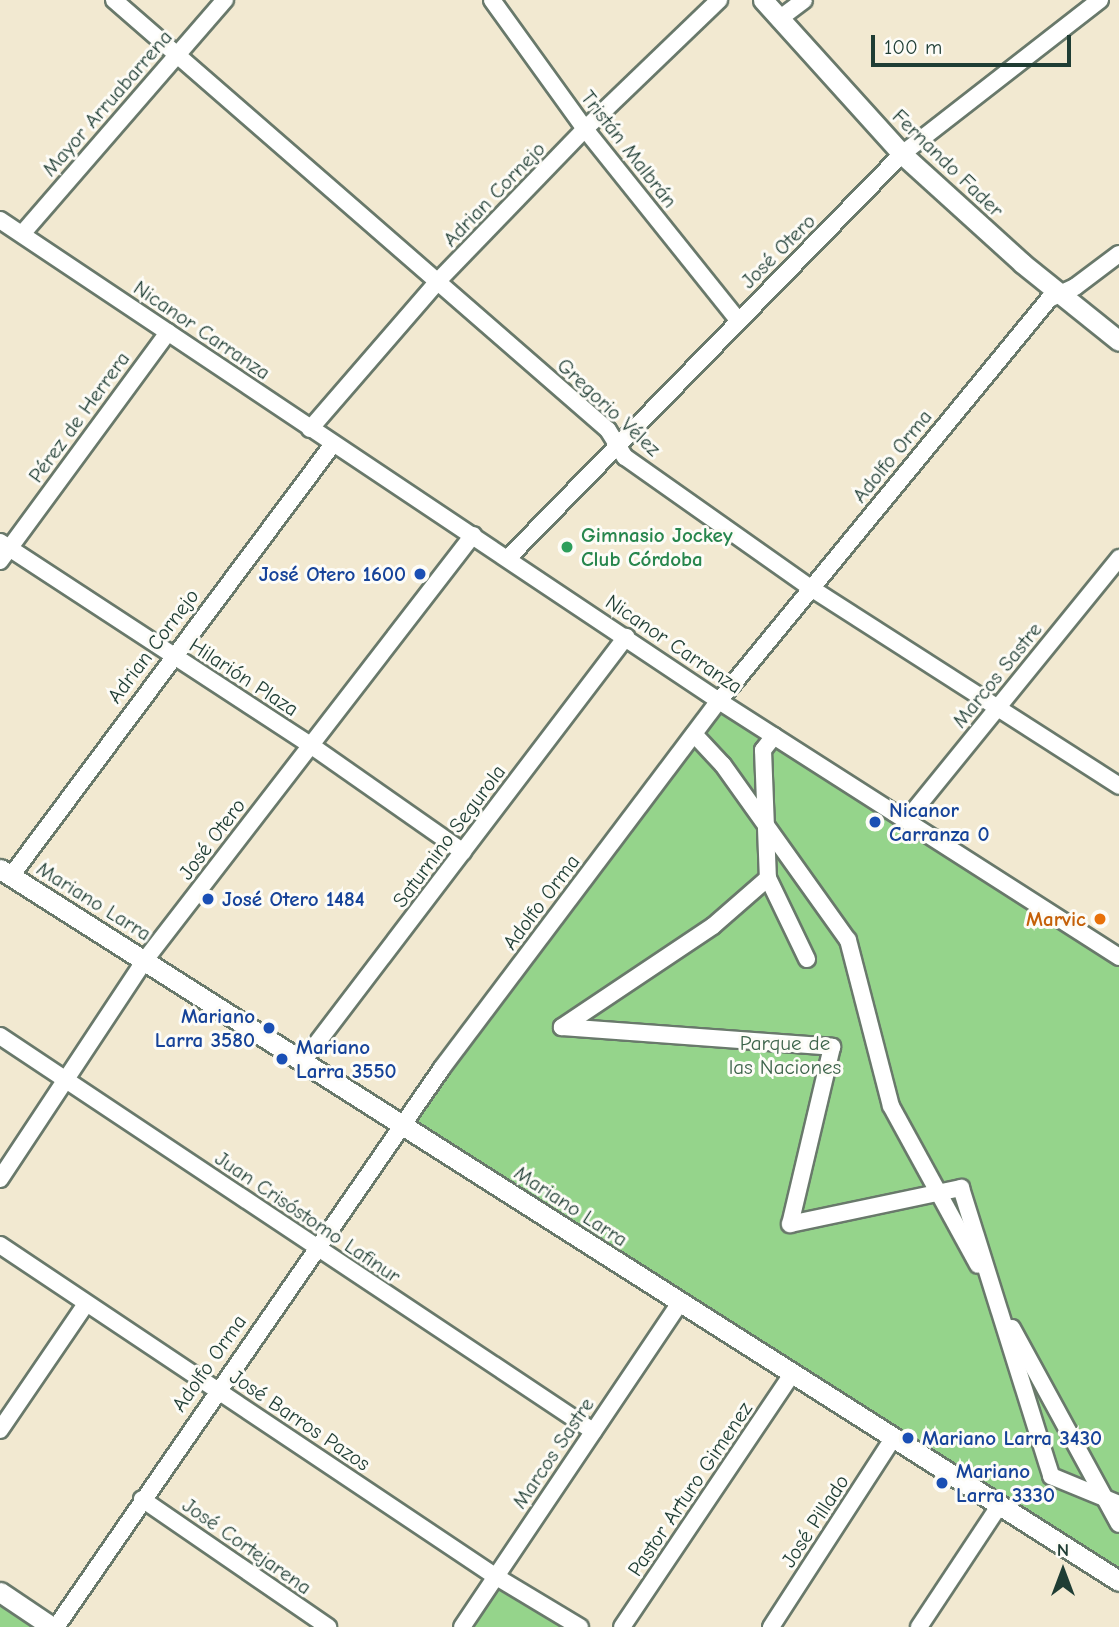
<!DOCTYPE html>
<html>
<head>
<meta charset="utf-8">
<style>
	body { margin:0 }
	#map { position:relative; width:1119px; height:1627px; overflow:hidden; background:#f2e9d1; font-family:"Comic Neue",sans-serif }
	div>[style] { position:absolute }
	.green>* { inset:0; background:#95d48b }
	.roads { filter:drop-shadow(2px 0 #69796b) drop-shadow(-2px 0 #69796b) drop-shadow(0 2px #69796b) drop-shadow(0 -2px #69796b) }
	.minor>* { height:16px; margin:-8px; padding:0 8px; transform-origin:8px; border-radius:8px; background:#fff }
	.major>* { height:19px; margin:-9.5px; padding:0 9.5px; transform-origin:9.5px; border-radius:9.5px; background:#fff }
	.dots>* { width:19px; height:19px; translate:-50% -50%; box-sizing:border-box; border:4px solid #fdfcf7; border-radius:50% }
	span { translate:-50% -50%; white-space:nowrap; text-align:center; line-height:1.15; -webkit-text-stroke:6px #fdfcf7; paint-order:stroke }
	.street-label { font-size:21px; color:#1f3d34 }
	.leisure-label { font-size:21px; color:#27864d; font-weight:700 }
	.left { translate:0 -50%; text-align:left }
	.transit-label { font-size:21px; color:#164399; font-weight:700 }
	.right { translate:-100% -50%; text-align:right }
	.food-label { font-size:21px; color:#c56008; font-weight:700 }
	.park-label { font-size:21px; color:#3c634a }
	.north { position:absolute; left:1028px; top:1536px; width:70px; height:70px; -webkit-text-stroke:5px #fdfcf7; paint-order:stroke; rotate:0deg; font-size:19px; font-weight:700; line-height:28px; text-align:center; color:#1f3d34 }
	.north::after { content:''; display:block; margin:auto; width:24px; height:32px; background:#1f3d34; clip-path:polygon(50% 0,100% 100%,50% 72%,0 100%) }
	.scale { position:absolute; left:871px; top:35px; width:200px; height:32px; box-sizing:border-box; border:4px solid #1f3d34; border-top:0; padding-left:9px; font-size:21px; line-height:24px; white-space:nowrap; color:#1f3d34; -webkit-text-stroke:5px #fdfcf7; paint-order:stroke }
</style>
</head>
<body>
<div id="map">
	<div class="green">
		<div style="clip-path:polygon(719px 701px,1119px 957px,1119px 1580px,403px 1126px)"></div>
		<div style="clip-path:polygon(500px 1582px,566px 1627px,470px 1627px)"></div>
		<div style="clip-path:polygon(0 1602px,37px 1627px,0 1627px)"></div>
	</div>
	<div class="roads">
		<div class="minor">
			<div style="left:114px;top:0;width:655px;rotate:41.04deg"></div>
			<div style="left:608px;top:430px;width:32px;rotate:58deg"></div>
			<div style="left:625px;top:457px;width:228px;rotate:35.2deg"></div>
			<div style="left:811px;top:588px;width:366px;rotate:32.7deg"></div>
			<div style="left:492px;top:0;width:159px;rotate:54.2deg"></div>
			<div style="left:585px;top:129px;width:245px;rotate:51.3deg"></div>
			<div style="left:779px;top:19px;width:31px;rotate:-37deg"></div>
			<div style="left:0;top:220px;width:865px;rotate:33.78deg"></div>
			<div style="left:719px;top:701px;width:475px;rotate:32.6deg"></div>
			<div style="left:22px;top:234px;width:310px;rotate:-49.1deg"></div>
			<div style="left:310px;top:429px;width:196px;rotate:-49.1deg"></div>
			<div style="left:438px;top:281px;width:211px;rotate:-46deg"></div>
			<div style="left:585px;top:129px;width:186px;rotate:-43.9deg"></div>
			<div style="left:0;top:542px;width:369px;rotate:33.2deg"></div>
			<div style="left:309px;top:744px;width:188px;rotate:35deg"></div>
			<div style="left:508px;top:558px;width:564px;rotate:-45.72deg"></div>
			<div style="left:902px;top:154px;width:251px;rotate:-37.9deg"></div>
			<div style="left:0;top:561px;width:284px;rotate:-53.7deg"></div>
			<div style="left:694px;top:734px;width:42px;rotate:46.9deg"></div>
			<div style="left:723px;top:765px;width:215px;rotate:54.5deg"></div>
			<div style="left:848px;top:940px;width:171px;rotate:75.5deg"></div>
			<div style="left:891px;top:1106px;width:181px;rotate:61.3deg"></div>
			<div style="left:774px;top:736px;width:18px;rotate:128deg"></div>
			<div style="left:763px;top:750px;width:128px;rotate:87.8deg"></div>
			<div style="left:768px;top:878px;width:90px;rotate:64.3deg"></div>
			<div style="left:908px;top:818px;width:335px;rotate:-50.9deg"></div>
			<div style="left:11px;top:876px;width:539px;rotate:-53.3deg"></div>
			<div style="left:768px;top:878px;width:73px;rotate:138.9deg"></div>
			<div style="left:713px;top:926px;width:182px;rotate:146.2deg"></div>
			<div style="left:562px;top:1027px;width:271px;rotate:4.2deg"></div>
			<div style="left:832px;top:1047px;width:182px;rotate:103.3deg"></div>
			<div style="left:790px;top:1224px;width:175px;rotate:-11.9deg"></div>
			<div style="left:961px;top:1188px;width:302px;rotate:72.6deg"></div>
			<div style="left:1051px;top:1476px;width:74px;rotate:22.4deg"></div>
			<div style="left:0;top:1036px;width:713px;rotate:33.67deg"></div>
			<div style="left:304px;top:1060px;width:532px;rotate:-52.72deg"></div>
			<div style="left:0;top:1179px;width:263px;rotate:-56.5deg"></div>
			<div style="left:145px;top:960px;width:537px;rotate:-52.34deg"></div>
			<div style="left:0;top:1245px;width:595px;rotate:33.77deg"></div>
			<div style="left:495px;top:1576px;width:99px;rotate:31deg"></div>
			<div style="left:1012px;top:1328px;width:223px;rotate:61.4deg"></div>
			<div style="left:0;top:1430px;width:153px;rotate:-55.7deg"></div>
			<div style="left:142px;top:1499px;width:226px;rotate:34.5deg"></div>
			<div style="left:56px;top:1627px;width:679px;rotate:-55.37deg"></div>
			<div style="left:442px;top:1068px;width:460px;rotate:-53deg"></div>
			<div style="left:719px;top:701px;width:520px;rotate:-50.62deg"></div>
			<div style="left:1049px;top:299px;width:29px;rotate:-25deg"></div>
			<div style="left:1075px;top:287px;width:55px;rotate:-36.9deg"></div>
			<div style="left:462px;top:1627px;width:391px;rotate:-56.1deg"></div>
			<div style="left:622px;top:1627px;width:305px;rotate:-56.1deg"></div>
			<div style="left:771px;top:1627px;width:226px;rotate:-57.1deg"></div>
			<div style="left:919px;top:1627px;width:145px;rotate:-56.5deg"></div>
		</div>
		<div class="major">
			<div style="left:763px;top:0;width:207px;rotate:47.9deg"></div>
			<div style="left:902px;top:154px;width:162px;rotate:42.2deg"></div>
			<div style="left:1022px;top:263px;width:124px;rotate:38.8deg"></div>
			<div style="left:0;top:869px;width:1326px;rotate:32.47deg"></div>
			<div style="left:0;top:1592px;width:63px;rotate:33.9deg"></div>
		</div>
	</div>
	<div class="dots">
		<div style="left:567px;top:547px;background:#2e9e5b"></div>
		<div style="left:420px;top:574px;background:#1a4fb4"></div>
		<div style="left:875px;top:822px;background:#1a4fb4"></div>
		<div style="left:208px;top:899px;background:#1a4fb4"></div>
		<div style="left:1100px;top:919px;background:#e8710a"></div>
		<div style="left:269px;top:1028px;background:#1a4fb4"></div>
		<div style="left:282px;top:1059px;background:#1a4fb4"></div>
		<div style="left:908px;top:1438px;background:#1a4fb4"></div>
		<div style="left:942px;top:1483px;background:#1a4fb4"></div>
	</div>
	<div class="street-label">
		<span style="left:107px;top:103px;rotate:-49deg">Mayor Arruabarrena</span>
		<span style="left:629px;top:149px;rotate:52deg">Tristán Malbrán</span>
		<span style="left:948px;top:163px;rotate:44deg">Fernando Fader</span>
		<span style="left:494px;top:194px;rotate:-46deg">Adrian Cornejo</span>
		<span style="left:778px;top:251px;rotate:-45deg">José Otero</span>
		<span style="left:202px;top:330px;rotate:34deg">Nicanor Carranza</span>
		<span style="left:609px;top:407px;rotate:43deg">Gregorio Vélez</span>
		<span style="left:79px;top:417px;rotate:-54deg">Pérez de Herrera</span>
		<span style="left:892px;top:456px;rotate:-51deg">Adolfo Orma</span>
		<span style="left:674px;top:644px;rotate:34deg">Nicanor Carranza</span>
		<span style="left:153px;top:646px;rotate:-53deg">Adrian Cornejo</span>
		<span style="left:997px;top:675px;rotate:-51deg">Marcos Sastre</span>
		<span style="left:244px;top:677px;rotate:33deg">Hilarión Plaza</span>
		<span style="left:449px;top:836px;rotate:-53deg">Saturnino Segurola</span>
		<span style="left:212px;top:839px;rotate:-53deg">José Otero</span>
		<span style="left:94px;top:901px;rotate:32deg">Mariano Larra</span>
		<span style="left:541px;top:902px;rotate:-53deg">Adolfo Orma</span>
		<span style="left:571px;top:1206px;rotate:33deg">Mariano Larra</span>
		<span style="left:308px;top:1217px;rotate:34deg">Juan Crisóstomo Lafinur</span>
		<span style="left:209px;top:1363px;rotate:-55deg">Adolfo Orma</span>
		<span style="left:300px;top:1420px;rotate:34deg">José Barros Pazos</span>
		<span style="left:553px;top:1453px;rotate:-56deg">Marcos Sastre</span>
		<span style="left:690px;top:1489px;rotate:-56deg">Pastor Arturo Gimenez</span>
		<span style="left:815px;top:1521px;rotate:-57deg">José Pillado</span>
		<span style="left:247px;top:1546px;rotate:35deg">José Cortejarena</span>
	</div>
	<div class="leisure-label">
		<span class="left" style="left:581px;top:547px">Gimnasio Jockey<br>Club Córdoba</span>
	</div>
	<div class="transit-label">
		<span class="right" style="left:406px;top:574px">José Otero 1600</span>
		<span class="left" style="left:889px;top:822px">Nicanor<br>Carranza 0</span>
		<span class="left" style="left:222px;top:899px">José Otero 1484</span>
		<span class="right" style="left:255px;top:1028px">Mariano<br>Larra 3580</span>
		<span class="left" style="left:296px;top:1059px">Mariano<br>Larra 3550</span>
		<span class="left" style="left:922px;top:1438px">Mariano Larra 3430</span>
		<span class="left" style="left:956px;top:1483px">Mariano<br>Larra 3330</span>
	</div>
	<div class="food-label">
		<span class="right" style="left:1086px;top:919px">Marvic</span>
	</div>
	<div class="park-label">
		<span style="left:785px;top:1055px">Parque de<br>las Naciones</span>
	</div>
	<div class="north">N</div>
	<div class="scale">100 m</div>
</div>
</body>
</html>
